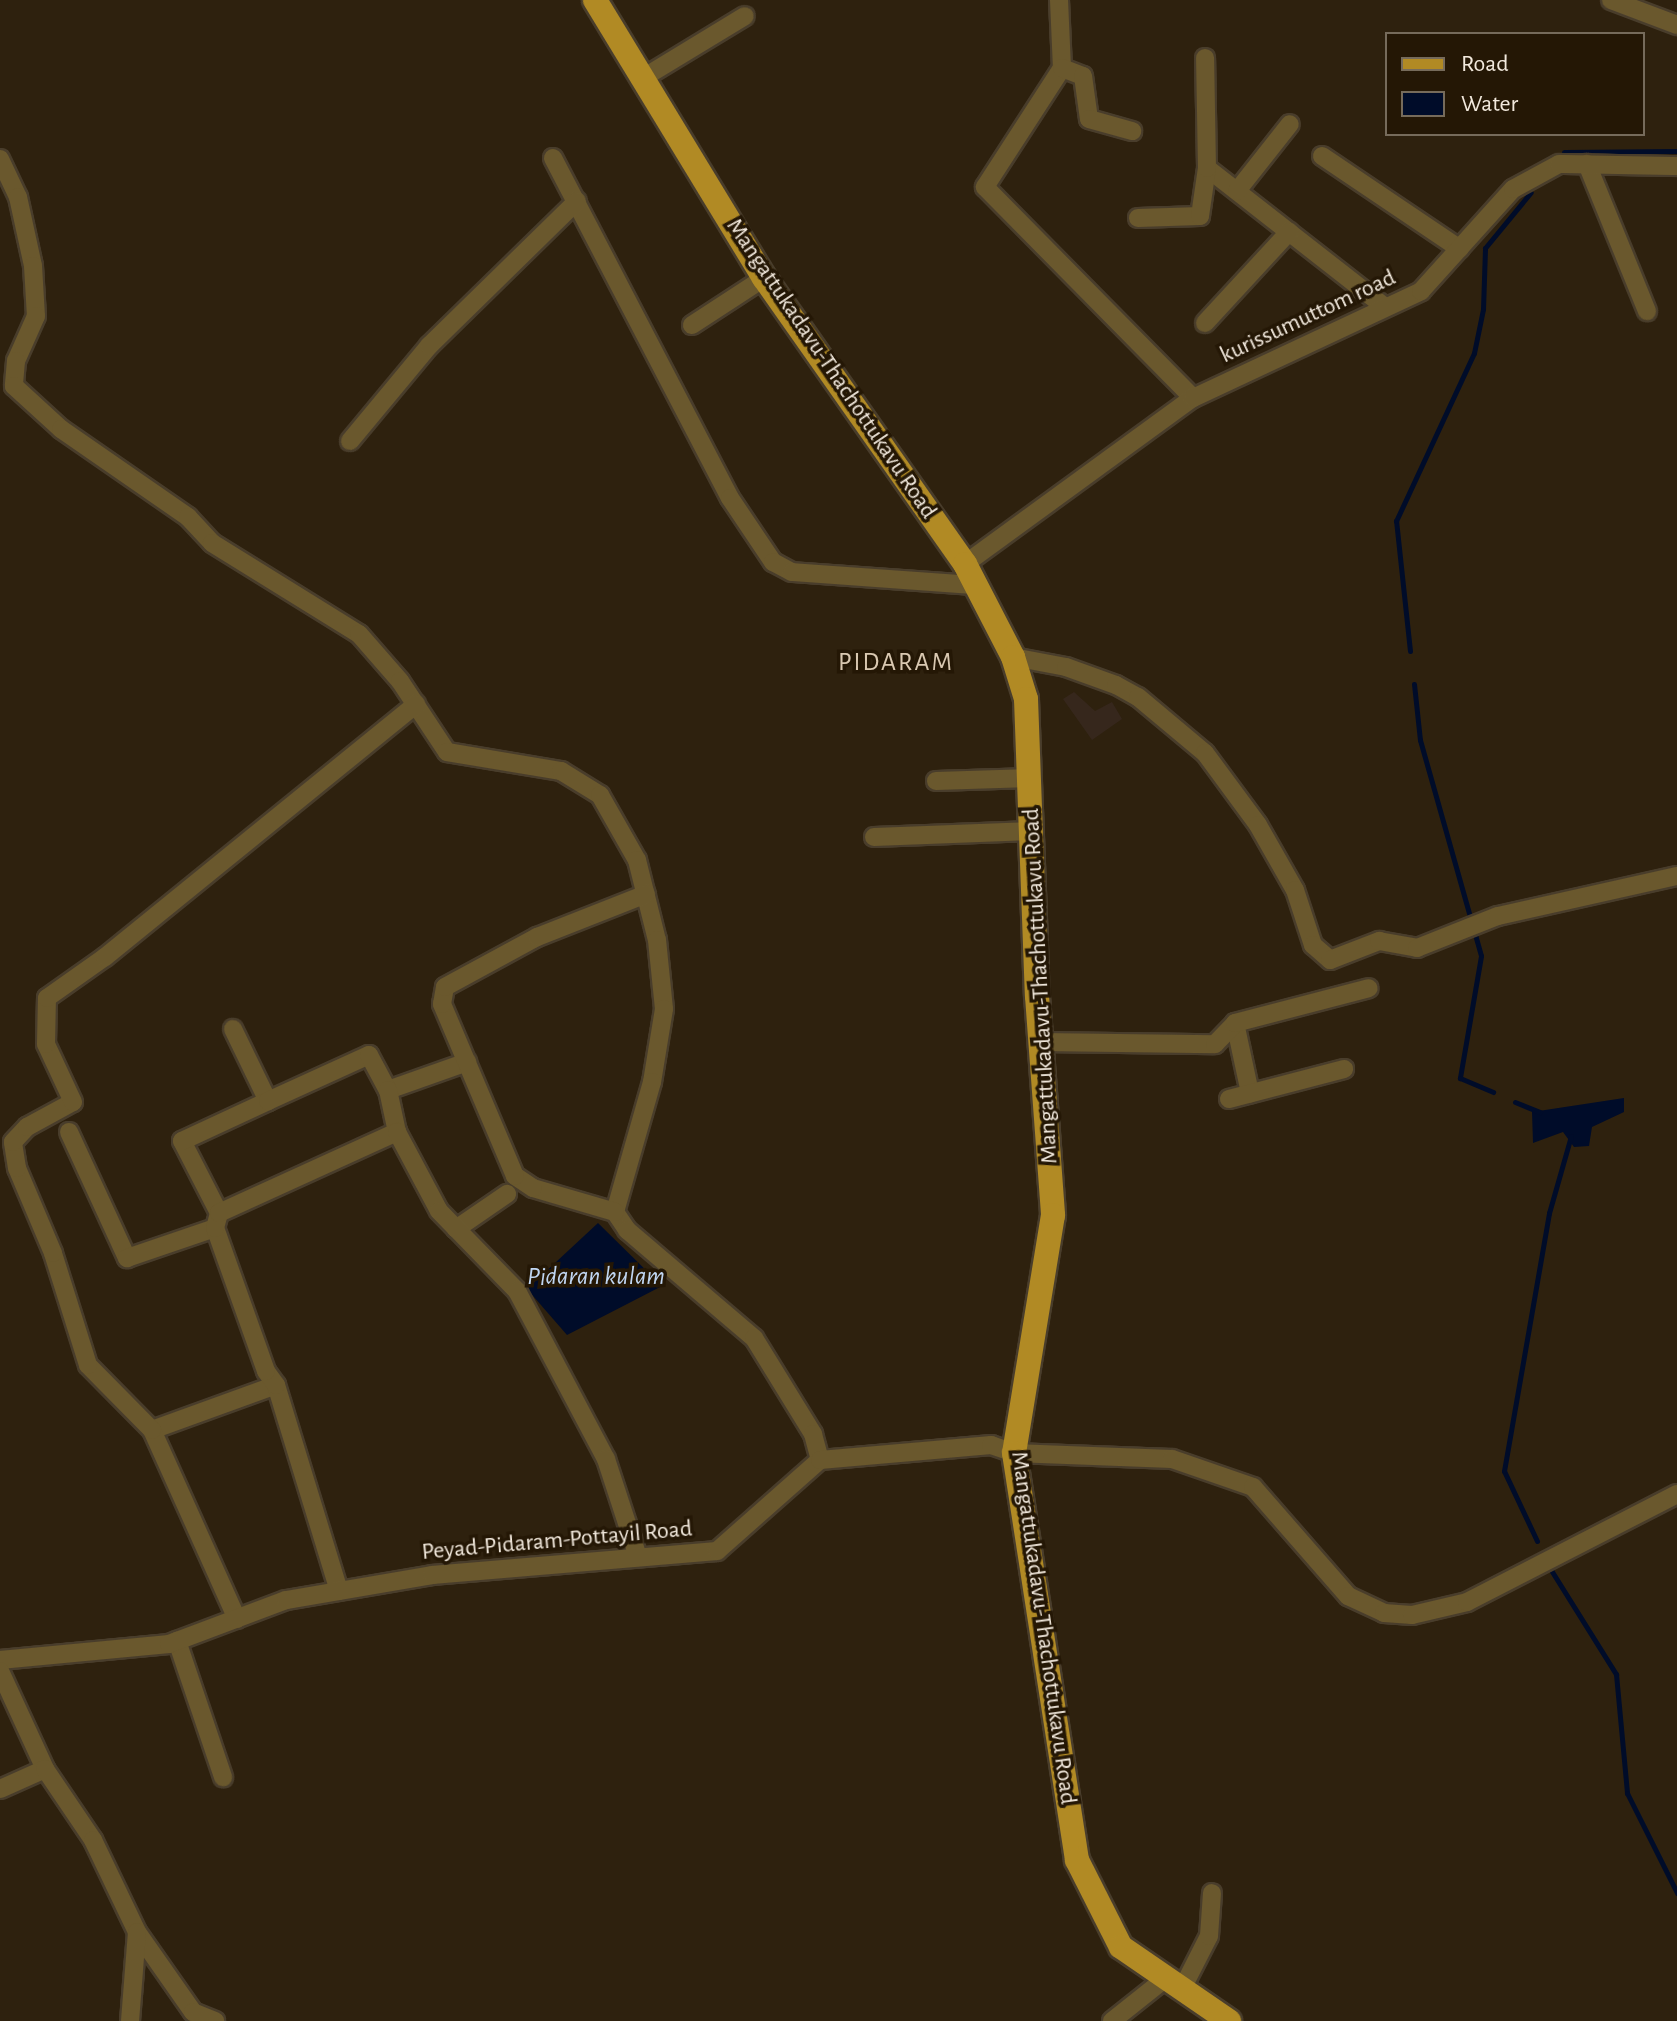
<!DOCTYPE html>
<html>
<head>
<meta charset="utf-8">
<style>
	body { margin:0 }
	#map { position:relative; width:1677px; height:2021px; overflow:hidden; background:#2e210e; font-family:"Alegreya Sans",sans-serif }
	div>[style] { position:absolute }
	.commercial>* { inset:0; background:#36271c }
	.water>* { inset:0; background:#000c29 }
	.stream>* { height:5px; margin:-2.5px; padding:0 2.5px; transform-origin:2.5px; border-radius:2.5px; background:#000c29 }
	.roads { filter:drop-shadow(2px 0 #493d2b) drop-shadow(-2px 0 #493d2b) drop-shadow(0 2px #493d2b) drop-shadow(0 -2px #493d2b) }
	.minor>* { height:18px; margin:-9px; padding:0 9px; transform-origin:9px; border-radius:9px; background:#6a582d }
	.major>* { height:24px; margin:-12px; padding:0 12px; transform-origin:12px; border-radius:12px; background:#b18a24 }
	span { translate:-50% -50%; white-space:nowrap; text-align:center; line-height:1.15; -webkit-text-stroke:7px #241705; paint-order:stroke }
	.street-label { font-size:24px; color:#f2e9dd }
	.neighbourhood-label { font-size:26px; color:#d9c8b1; letter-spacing:2px }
	.water-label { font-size:26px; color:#c0d6f2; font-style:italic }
	.legend { position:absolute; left:1385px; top:32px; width:260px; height:104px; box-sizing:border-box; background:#241705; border:2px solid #766b5b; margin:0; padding:10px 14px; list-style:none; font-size:24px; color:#f2e9dd }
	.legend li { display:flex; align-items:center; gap:16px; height:40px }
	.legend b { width:40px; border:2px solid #766b5b }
</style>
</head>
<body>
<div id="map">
	<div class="commercial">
		<div style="clip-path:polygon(1074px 692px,1095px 711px,1112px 702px,1122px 719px,1092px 740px,1063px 699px)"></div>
	</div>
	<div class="water">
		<div style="clip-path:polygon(1624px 1098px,1624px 1112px,1592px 1127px,1589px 1146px,1574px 1147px,1563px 1132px,1533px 1143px,1532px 1112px)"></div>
		<div style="clip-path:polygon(598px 1223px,662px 1286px,567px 1335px,527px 1289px)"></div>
	</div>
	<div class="stream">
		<div style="left:1564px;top:152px;width:113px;rotate:-0.5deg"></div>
		<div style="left:1410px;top:651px;width:131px;rotate:-96.1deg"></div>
		<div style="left:1396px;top:521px;width:185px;rotate:-65.1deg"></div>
		<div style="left:1474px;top:353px;width:45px;rotate:-78.4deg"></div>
		<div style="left:1483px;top:309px;width:61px;rotate:-88.1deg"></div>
		<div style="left:1485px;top:248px;width:72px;rotate:-50.6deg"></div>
		<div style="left:1414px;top:684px;width:56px;rotate:83.9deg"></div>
		<div style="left:1420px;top:740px;width:224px;rotate:74.2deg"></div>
		<div style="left:1481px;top:956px;width:124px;rotate:99.8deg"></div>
		<div style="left:1460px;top:1078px;width:36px;rotate:23deg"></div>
		<div style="left:1515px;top:1102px;width:27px;rotate:22deg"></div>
		<div style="left:1537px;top:1541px;width:77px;rotate:-115.2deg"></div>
		<div style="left:1504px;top:1471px;width:262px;rotate:-80.1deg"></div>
		<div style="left:1549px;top:1213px;width:80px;rotate:-74.1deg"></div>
		<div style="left:1551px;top:1570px;width:123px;rotate:58deg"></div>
		<div style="left:1616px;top:1674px;width:120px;rotate:84.7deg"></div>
		<div style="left:1627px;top:1793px;width:112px;rotate:63.4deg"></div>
	</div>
	<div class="roads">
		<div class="minor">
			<div style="left:1059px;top:0;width:68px;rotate:87.5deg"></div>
			<div style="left:1062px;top:68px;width:142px;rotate:122.9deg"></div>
			<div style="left:985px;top:187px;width:296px;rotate:45.4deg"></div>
			<div style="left:1611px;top:0;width:71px;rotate:20.7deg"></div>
			<div style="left:1062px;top:68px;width:22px;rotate:21deg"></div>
			<div style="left:1083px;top:76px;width:43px;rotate:82.1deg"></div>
			<div style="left:1089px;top:119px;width:45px;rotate:15.6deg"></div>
			<div style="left:643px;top:78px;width:119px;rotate:-31.3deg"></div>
			<div style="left:1322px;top:156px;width:166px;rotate:34deg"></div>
			<div style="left:553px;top:158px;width:383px;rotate:62.5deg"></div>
			<div style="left:730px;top:498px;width:77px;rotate:56.1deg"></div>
			<div style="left:773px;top:562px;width:21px;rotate:28deg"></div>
			<div style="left:792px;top:572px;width:183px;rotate:4.1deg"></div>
			<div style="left:0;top:159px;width:42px;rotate:64.7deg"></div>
			<div style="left:18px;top:197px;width:71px;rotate:77.7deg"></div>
			<div style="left:33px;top:266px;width:50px;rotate:86.6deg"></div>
			<div style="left:36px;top:316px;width:49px;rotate:114deg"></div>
			<div style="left:16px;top:361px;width:25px;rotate:95deg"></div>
			<div style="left:14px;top:386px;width:64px;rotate:42.5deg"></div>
			<div style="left:61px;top:429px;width:155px;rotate:34.7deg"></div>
			<div style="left:188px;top:517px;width:35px;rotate:47deg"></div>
			<div style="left:212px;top:543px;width:173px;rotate:31.8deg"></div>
			<div style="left:359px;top:634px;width:62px;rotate:48.9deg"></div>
			<div style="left:400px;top:681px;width:85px;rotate:56.5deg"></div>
			<div style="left:447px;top:752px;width:116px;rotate:9.5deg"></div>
			<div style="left:561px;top:771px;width:46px;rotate:31.6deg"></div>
			<div style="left:600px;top:795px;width:75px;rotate:60.4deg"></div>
			<div style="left:637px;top:860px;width:82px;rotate:76deg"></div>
			<div style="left:657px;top:940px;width:69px;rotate:84.2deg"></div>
			<div style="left:664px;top:1009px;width:74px;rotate:99.3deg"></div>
			<div style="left:652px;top:1082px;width:135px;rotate:105.9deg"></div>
			<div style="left:615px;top:1212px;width:22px;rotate:56deg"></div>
			<div style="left:627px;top:1230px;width:167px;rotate:40.4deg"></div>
			<div style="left:754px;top:1338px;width:113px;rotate:58.4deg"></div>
			<div style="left:813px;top:1434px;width:27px;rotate:75deg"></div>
			<div style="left:1587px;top:164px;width:159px;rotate:67.8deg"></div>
			<div style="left:1207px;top:168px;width:226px;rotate:38deg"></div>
			<div style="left:1237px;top:191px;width:85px;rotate:-51.7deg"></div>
			<div style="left:1138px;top:218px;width:62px;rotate:-1.8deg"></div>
			<div style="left:1200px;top:216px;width:49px;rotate:-81.7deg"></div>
			<div style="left:1207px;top:168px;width:110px;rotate:-91deg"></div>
			<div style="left:1205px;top:323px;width:124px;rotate:-47.3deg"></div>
			<div style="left:692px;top:325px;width:86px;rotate:-33.1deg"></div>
			<div style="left:350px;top:441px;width:124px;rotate:-50.3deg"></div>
			<div style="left:429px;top:346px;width:207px;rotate:-44.4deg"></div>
			<div style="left:965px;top:564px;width:282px;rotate:-36.1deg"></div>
			<div style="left:1193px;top:398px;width:252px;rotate:-25.1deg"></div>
			<div style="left:1421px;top:291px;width:137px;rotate:-48deg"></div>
			<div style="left:1513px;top:189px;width:52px;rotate:-28.5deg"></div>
			<div style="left:1559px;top:164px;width:118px;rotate:1deg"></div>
			<div style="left:1013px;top:657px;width:54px;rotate:10.7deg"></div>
			<div style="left:1066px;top:667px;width:53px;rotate:19.8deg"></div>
			<div style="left:1116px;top:685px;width:25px;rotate:29deg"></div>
			<div style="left:1138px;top:697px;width:87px;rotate:39.9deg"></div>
			<div style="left:1205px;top:753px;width:89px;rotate:53.6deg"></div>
			<div style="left:1258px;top:825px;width:75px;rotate:60.4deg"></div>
			<div style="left:1295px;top:890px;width:58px;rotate:71.9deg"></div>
			<div style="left:1313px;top:945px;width:23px;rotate:41deg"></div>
			<div style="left:1330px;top:960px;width:53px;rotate:-21.2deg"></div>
			<div style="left:1379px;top:941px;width:39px;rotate:10deg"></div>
			<div style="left:1417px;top:948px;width:87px;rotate:-21.6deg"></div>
			<div style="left:1498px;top:916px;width:183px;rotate:-12.6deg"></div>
			<div style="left:936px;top:781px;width:95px;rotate:-1.8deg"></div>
			<div style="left:874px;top:837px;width:158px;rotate:-2.2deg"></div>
			<div style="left:1235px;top:1023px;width:72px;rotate:77.9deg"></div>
			<div style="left:233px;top:1029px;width:80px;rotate:64.1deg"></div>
			<div style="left:1040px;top:1042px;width:175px;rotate:0.7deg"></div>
			<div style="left:1215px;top:1044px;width:29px;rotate:-46deg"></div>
			<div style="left:1235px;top:1023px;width:138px;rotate:-14.6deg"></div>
			<div style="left:388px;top:1090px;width:84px;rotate:-19.5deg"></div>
			<div style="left:1229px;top:1099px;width:119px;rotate:-14.6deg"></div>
			<div style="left:69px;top:1132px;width:139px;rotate:65.3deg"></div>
			<div style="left:127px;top:1258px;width:93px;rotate:-18.8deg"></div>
			<div style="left:615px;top:1212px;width:85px;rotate:-163.7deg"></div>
			<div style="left:533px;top:1188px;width:22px;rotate:-146deg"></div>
			<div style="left:515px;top:1176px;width:187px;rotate:-113deg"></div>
			<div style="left:442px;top:1004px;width:17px;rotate:-80deg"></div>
			<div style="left:445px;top:987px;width:105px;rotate:-28.5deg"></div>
			<div style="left:537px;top:937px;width:117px;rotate:-21.5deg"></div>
			<div style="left:219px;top:1213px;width:81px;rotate:-117.2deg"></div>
			<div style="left:182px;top:1141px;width:95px;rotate:-24.9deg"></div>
			<div style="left:268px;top:1101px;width:111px;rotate:-24.5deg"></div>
			<div style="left:369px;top:1055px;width:40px;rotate:62deg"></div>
			<div style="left:388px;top:1090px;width:43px;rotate:77.9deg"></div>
			<div style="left:456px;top:1229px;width:62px;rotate:-34.5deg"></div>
			<div style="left:152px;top:1430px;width:132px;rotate:-19.9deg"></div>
			<div style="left:339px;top:1591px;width:215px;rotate:-107deg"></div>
			<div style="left:276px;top:1385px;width:17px;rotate:-126deg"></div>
			<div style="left:266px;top:1371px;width:152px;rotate:-109.6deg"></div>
			<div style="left:215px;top:1228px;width:16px;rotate:-75deg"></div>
			<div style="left:219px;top:1213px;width:196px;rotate:-24.5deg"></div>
			<div style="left:397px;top:1132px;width:89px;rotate:62deg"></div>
			<div style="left:439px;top:1211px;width:112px;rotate:45.7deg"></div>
			<div style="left:517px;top:1291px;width:190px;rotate:62.1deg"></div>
			<div style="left:606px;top:1459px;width:103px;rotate:71.9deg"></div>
			<div style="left:237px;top:1619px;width:207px;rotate:-114.2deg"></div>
			<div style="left:152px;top:1430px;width:91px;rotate:-134.6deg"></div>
			<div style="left:88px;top:1365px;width:117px;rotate:-107.4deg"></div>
			<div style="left:53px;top:1253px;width:92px;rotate:-113deg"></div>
			<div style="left:17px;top:1168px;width:26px;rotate:-99deg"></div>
			<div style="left:13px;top:1142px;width:21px;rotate:-47deg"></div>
			<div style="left:27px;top:1127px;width:52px;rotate:-28.5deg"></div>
			<div style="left:73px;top:1102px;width:64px;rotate:-115deg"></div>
			<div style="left:46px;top:1044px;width:46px;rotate:-88.8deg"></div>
			<div style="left:47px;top:998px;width:71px;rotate:-35.3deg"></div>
			<div style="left:105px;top:957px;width:401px;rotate:-39.1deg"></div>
			<div style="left:177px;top:1641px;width:144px;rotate:71.3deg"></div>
			<div style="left:0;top:1660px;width:170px;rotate:-5.4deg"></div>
			<div style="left:169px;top:1644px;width:125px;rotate:-20.6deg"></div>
			<div style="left:286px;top:1600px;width:148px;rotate:-9.7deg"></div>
			<div style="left:432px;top:1575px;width:286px;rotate:-4.8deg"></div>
			<div style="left:717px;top:1551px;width:137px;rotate:-41.5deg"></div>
			<div style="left:820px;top:1460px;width:172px;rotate:-5deg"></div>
			<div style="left:991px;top:1445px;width:24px;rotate:19deg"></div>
			<div style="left:1014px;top:1453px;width:158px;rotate:2.2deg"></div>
			<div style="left:1172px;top:1459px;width:86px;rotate:19.1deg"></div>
			<div style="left:1253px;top:1487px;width:145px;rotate:48.9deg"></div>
			<div style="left:1348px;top:1596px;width:40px;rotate:25deg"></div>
			<div style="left:1384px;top:1613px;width:28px;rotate:4deg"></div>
			<div style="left:1412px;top:1615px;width:57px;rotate:-13.3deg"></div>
			<div style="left:1467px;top:1602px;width:236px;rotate:-27.2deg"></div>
			<div style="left:0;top:1671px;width:108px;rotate:65.3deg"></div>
			<div style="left:45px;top:1769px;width:49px;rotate:156deg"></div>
			<div style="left:45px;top:1769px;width:86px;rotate:55.9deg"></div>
			<div style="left:93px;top:1840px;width:102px;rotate:64.4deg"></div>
			<div style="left:137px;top:1932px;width:98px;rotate:55deg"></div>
			<div style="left:193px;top:2012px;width:24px;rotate:22deg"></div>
			<div style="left:1182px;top:1989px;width:59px;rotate:-63deg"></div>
			<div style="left:1209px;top:1936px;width:43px;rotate:-86deg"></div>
			<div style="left:130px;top:2021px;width:89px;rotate:-85.5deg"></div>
			<div style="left:1112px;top:2021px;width:69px;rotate:-38.5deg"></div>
		</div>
		<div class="major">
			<div style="left:595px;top:0;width:325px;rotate:58.7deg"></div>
			<div style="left:764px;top:278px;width:350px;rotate:54.9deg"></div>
			<div style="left:965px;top:564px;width:105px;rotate:62.7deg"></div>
			<div style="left:1013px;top:657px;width:44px;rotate:72.8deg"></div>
			<div style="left:1026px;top:699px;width:297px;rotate:87.9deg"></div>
			<div style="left:1037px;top:996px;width:220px;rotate:85.8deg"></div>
			<div style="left:1053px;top:1215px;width:241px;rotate:99.3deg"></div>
			<div style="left:1014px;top:1453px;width:412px;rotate:81.2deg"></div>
			<div style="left:1077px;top:1860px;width:97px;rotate:63.2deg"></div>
			<div style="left:1121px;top:1947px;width:131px;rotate:34.4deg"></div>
		</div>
	</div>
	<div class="street-label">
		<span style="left:1308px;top:317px;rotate:-25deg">kurissumuttom road</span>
		<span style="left:831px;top:369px;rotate:56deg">Mangattukadavu-Thachottukavu Road</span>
		<span style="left:1041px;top:986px;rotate:-93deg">Mangattukadavu-Thachottukavu Road</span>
		<span style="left:557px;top:1541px;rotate:-5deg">Peyad-Pidaram-Pottayil Road</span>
		<span style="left:1043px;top:1628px;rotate:82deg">Mangattukadavu-Thachottukavu Road</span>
	</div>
	<div class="neighbourhood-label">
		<span style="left:896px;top:663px">PIDARAM</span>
	</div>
	<div class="water-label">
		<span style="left:596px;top:1277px">Pidaran kulam</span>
	</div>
	<ul class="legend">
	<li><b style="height:10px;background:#b18a24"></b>Road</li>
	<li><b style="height:22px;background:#000c29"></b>Water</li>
	</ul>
</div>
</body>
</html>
